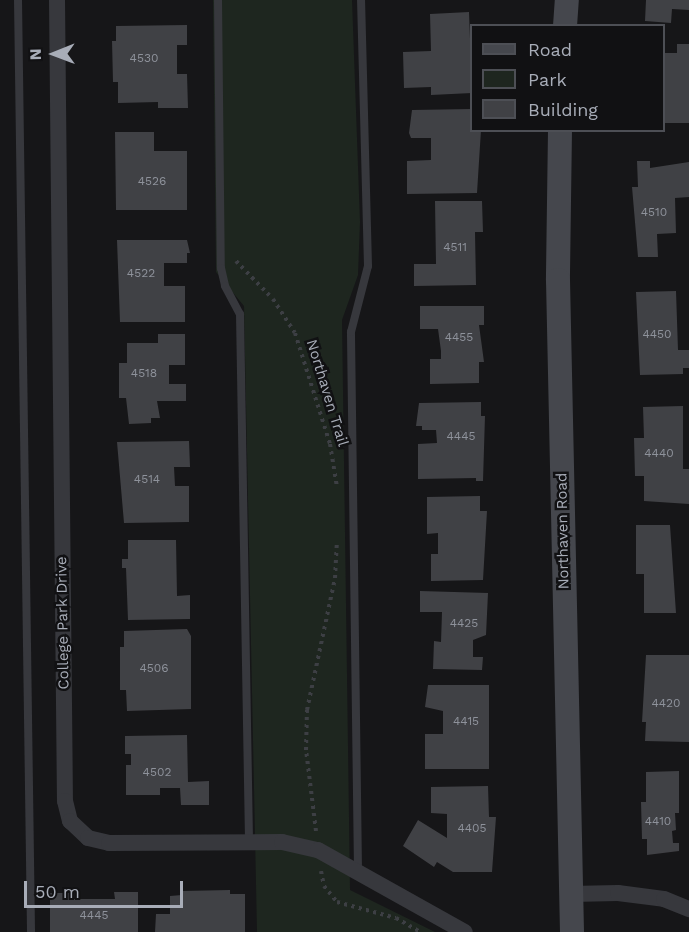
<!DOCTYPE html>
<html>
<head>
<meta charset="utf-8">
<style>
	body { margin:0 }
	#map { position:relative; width:689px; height:932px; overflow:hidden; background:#161618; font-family:"Work Sans",sans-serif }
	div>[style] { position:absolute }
	.green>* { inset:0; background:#1e261f }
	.building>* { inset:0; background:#404145 }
	.path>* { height:4px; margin-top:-2px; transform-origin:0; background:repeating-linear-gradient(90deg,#3d3f44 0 3px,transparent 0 7.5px) }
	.lane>* { height:8px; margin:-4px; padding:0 4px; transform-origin:4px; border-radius:4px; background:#37383d }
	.street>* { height:16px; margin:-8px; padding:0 8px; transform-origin:8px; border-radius:8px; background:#37383d }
	.secondary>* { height:24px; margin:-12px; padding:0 12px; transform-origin:12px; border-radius:12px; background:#45474d }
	span { translate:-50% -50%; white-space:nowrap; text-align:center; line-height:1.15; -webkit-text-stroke:5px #111113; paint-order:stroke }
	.number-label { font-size:12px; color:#8e929b }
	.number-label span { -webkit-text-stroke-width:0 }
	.street-label { font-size:15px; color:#a8adb8 }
	.legend { position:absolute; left:470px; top:24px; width:195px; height:108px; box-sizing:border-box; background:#111113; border:2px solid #4d4f55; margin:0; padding:8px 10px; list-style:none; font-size:18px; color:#a8adb8 }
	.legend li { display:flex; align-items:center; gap:12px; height:30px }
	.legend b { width:30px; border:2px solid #4d4f55 }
	.north { position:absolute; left:24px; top:24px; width:60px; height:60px; -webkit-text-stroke:4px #111113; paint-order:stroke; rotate:269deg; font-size:16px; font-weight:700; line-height:24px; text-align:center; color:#a8adb8 }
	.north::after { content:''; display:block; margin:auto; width:21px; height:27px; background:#a8adb8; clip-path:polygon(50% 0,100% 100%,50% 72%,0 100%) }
	.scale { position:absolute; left:24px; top:881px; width:159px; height:27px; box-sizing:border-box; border:3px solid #a8adb8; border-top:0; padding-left:8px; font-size:18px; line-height:21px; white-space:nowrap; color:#a8adb8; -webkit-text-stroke:4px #111113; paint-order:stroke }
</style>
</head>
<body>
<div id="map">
	<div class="green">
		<div style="clip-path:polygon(213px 0,352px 0,360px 222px,358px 275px,342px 320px,350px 890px,435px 932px,257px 932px,244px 306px,216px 272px)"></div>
	</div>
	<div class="building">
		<div style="clip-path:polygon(646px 0,689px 0,689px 10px,672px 9px,671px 23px,645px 21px)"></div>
		<div style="clip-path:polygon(469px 12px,472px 93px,431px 95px,431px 87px,404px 88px,403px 52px,431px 51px,430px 14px)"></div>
		<div style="clip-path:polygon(187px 25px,187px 45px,177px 45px,177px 74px,187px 74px,188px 108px,158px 108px,158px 102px,118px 103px,118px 82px,113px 82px,112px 41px,116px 41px,116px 26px)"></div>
		<div style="clip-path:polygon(677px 44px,689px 44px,689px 123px,665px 123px,664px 53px,677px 53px)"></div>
		<div style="clip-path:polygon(472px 109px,472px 130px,481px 130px,477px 193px,407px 194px,407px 161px,431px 160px,431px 138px,411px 138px,409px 133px,412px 110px)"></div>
		<div style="clip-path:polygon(115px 132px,154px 132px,154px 151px,187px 151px,187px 210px,116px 210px)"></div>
		<div style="clip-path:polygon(637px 161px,650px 161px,650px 168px,689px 162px,689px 197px,675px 198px,676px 233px,657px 234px,658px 257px,638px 257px,632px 187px,638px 187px)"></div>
		<div style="clip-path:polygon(435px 201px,482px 201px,483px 232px,475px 232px,476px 285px,414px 286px,414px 264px,436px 264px)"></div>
		<div style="clip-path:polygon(117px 240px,187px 240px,190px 253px,187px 253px,187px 263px,164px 263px,164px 286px,185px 286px,185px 322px,120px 322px)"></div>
		<div style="clip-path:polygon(676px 291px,678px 350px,689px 350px,689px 368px,683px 368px,683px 374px,640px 375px,636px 292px)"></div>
		<div style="clip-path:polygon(420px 306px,484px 306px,484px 325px,479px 325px,484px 362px,479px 362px,479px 383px,430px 384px,430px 359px,441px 359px,441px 351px,438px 329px,420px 329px)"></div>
		<div style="clip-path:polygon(158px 334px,185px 334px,185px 365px,169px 365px,169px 384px,186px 384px,186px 401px,157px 401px,160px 418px,151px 418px,151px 423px,129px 424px,126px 398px,119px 398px,119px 363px,127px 363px,127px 343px,158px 343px)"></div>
		<div style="clip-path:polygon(481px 402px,481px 416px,485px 416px,483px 481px,476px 481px,476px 478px,418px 479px,418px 444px,437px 443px,436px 430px,422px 430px,422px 426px,416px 426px,419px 403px)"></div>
		<div style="clip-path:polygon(683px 406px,683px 469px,689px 469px,689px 504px,644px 501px,644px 476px,635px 476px,634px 438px,644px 438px,643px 407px)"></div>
		<div style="clip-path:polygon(189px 441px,190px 467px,174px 467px,175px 486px,189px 486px,189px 522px,124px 523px,117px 442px)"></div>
		<div style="clip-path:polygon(480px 496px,480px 511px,487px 511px,483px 580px,431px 581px,431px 554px,438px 554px,438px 533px,427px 534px,427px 497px)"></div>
		<div style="clip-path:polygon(636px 525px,670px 525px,676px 613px,644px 613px,644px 574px,636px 574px)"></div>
		<div style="clip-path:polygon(128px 540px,176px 540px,177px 596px,190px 595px,190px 619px,128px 620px,126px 568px,122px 568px,122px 559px,128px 559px)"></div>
		<div style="clip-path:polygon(420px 591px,488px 593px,486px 635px,473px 640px,473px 657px,483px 657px,482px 670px,433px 669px,434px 641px,441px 642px,442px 612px,420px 612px)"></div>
		<div style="clip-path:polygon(187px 629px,191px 636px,191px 709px,127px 711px,126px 690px,120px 690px,120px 647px,124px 647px,124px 631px)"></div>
		<div style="clip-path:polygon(646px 655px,689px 655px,689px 742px,645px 741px,646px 722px,642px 722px)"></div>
		<div style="clip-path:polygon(428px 685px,489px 685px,489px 769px,425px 769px,425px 734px,443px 734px,443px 711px,425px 707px)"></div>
		<div style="clip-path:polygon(187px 735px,188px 782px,209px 781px,209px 805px,181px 805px,180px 788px,160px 788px,160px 795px,126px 795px,126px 765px,131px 765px,131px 754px,125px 754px,125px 736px)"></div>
		<div style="clip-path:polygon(679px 771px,679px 813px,675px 813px,676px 830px,672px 831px,673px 843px,679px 843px,679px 851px,647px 855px,647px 839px,642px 839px,641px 802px,646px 802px,646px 772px)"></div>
		<div style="clip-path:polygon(488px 786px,489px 817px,496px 817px,492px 872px,453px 872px,437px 862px,434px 867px,403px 846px,418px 820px,447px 838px,447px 814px,431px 813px,431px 787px)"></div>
		<div style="clip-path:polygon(230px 890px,230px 894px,245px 894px,245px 932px,155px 932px,156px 914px,170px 914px,170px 896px,182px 895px,182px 891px)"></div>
		<div style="clip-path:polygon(114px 892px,138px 892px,138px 932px,50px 932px,50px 893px,71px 893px,71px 899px,115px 899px)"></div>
	</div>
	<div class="path">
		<div style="left:236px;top:261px;width:53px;rotate:45.8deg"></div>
		<div style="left:273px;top:299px;width:40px;rotate:57.1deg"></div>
		<div style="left:295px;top:333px;width:116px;rotate:72.5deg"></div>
		<div style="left:330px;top:444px;width:44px;rotate:80.8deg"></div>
		<div style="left:316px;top:831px;width:82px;rotate:-97deg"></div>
		<div style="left:306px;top:750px;width:40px;rotate:-88.6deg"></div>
		<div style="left:307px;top:710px;width:135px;rotate:-78deg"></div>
		<div style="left:335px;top:578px;width:36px;rotate:-87deg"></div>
		<div style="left:321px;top:871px;width:15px;rotate:79deg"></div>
		<div style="left:324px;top:886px;width:21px;rotate:51deg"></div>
		<div style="left:337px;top:902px;width:61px;rotate:15.2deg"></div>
		<div style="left:396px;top:918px;width:28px;rotate:30deg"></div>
	</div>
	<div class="lane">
		<div style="left:18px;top:0;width:932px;rotate:89.2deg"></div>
		<div style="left:218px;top:0;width:268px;rotate:89.4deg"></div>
		<div style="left:221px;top:268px;width:18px;rotate:77deg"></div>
		<div style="left:225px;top:286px;width:32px;rotate:62deg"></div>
		<div style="left:240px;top:314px;width:527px;rotate:89.02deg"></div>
		<div style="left:358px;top:870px;width:538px;rotate:-90.75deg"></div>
		<div style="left:351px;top:332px;width:68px;rotate:-75.6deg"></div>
		<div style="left:368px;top:266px;width:266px;rotate:-91.5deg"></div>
	</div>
	<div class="street">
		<div style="left:57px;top:0;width:801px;rotate:89.43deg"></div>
		<div style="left:65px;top:801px;width:21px;rotate:76deg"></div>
		<div style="left:70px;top:821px;width:25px;rotate:43deg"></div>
		<div style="left:88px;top:838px;width:22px;rotate:13deg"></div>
		<div style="left:109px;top:843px;width:173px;rotate:-0.3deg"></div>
		<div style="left:282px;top:842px;width:37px;rotate:13deg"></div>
		<div style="left:318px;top:850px;width:168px;rotate:29.2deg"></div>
		<div style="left:571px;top:894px;width:47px;rotate:-1.2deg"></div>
		<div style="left:618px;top:893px;width:46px;rotate:7.4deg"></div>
		<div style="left:664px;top:899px;width:27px;rotate:22deg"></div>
	</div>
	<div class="secondary">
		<div style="left:565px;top:26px;width:26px;rotate:-86deg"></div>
		<div style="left:560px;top:130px;width:150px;rotate:90.8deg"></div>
		<div style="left:558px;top:280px;width:652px;rotate:88.77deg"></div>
	</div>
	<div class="number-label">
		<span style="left:144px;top:59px">4530</span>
		<span style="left:152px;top:182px">4526</span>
		<span style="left:654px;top:213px">4510</span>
		<span style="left:455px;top:248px">4511</span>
		<span style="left:141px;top:274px">4522</span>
		<span style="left:657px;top:335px">4450</span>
		<span style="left:459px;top:338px">4455</span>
		<span style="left:144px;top:374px">4518</span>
		<span style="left:461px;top:437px">4445</span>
		<span style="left:659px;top:454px">4440</span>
		<span style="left:147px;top:480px">4514</span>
		<span style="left:464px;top:624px">4425</span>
		<span style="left:154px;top:669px">4506</span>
		<span style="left:666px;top:704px">4420</span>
		<span style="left:466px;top:722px">4415</span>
		<span style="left:157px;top:773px">4502</span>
		<span style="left:658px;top:822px">4410</span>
		<span style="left:472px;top:829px">4405</span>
		<span style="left:94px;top:916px">4445</span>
	</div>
	<div class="street-label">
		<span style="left:327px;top:393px;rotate:73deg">Northaven Trail</span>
		<span style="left:563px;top:531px;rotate:-91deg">Northaven Road</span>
		<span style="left:63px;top:623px;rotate:-91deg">College Park Drive</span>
	</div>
	<ul class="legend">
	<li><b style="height:8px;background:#45474d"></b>Road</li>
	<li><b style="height:16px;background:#1e261f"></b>Park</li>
	<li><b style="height:16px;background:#404145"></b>Building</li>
	</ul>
	<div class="north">N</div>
	<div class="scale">50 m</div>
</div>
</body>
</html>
